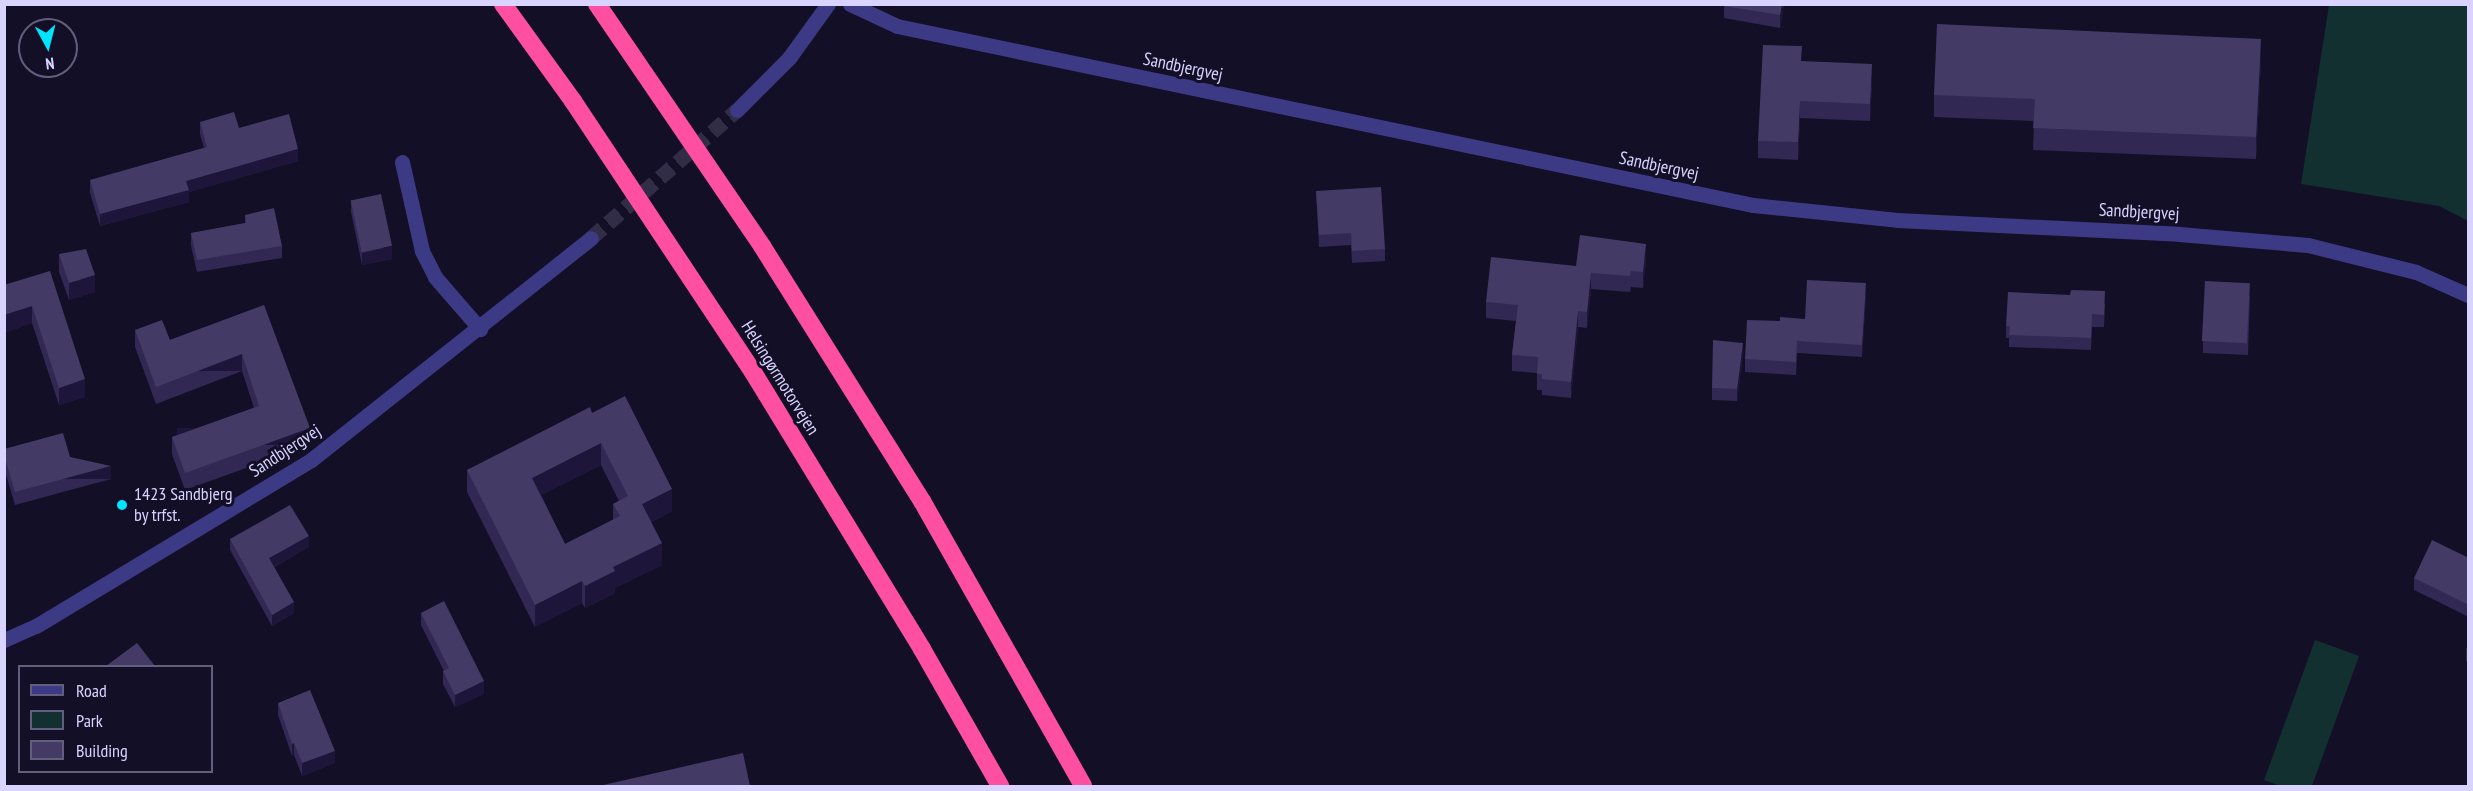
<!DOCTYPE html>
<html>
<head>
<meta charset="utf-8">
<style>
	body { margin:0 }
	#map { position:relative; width:2473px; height:791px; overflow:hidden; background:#130f26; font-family:"PT Sans Narrow",sans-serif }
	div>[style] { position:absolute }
	.green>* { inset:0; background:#12302f; transform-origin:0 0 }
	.minor-tunnel>* { height:15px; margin-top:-7.5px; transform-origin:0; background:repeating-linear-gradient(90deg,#312d47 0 15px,transparent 0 23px) }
	.minor>* { height:15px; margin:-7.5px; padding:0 7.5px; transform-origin:7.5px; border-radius:7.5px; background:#3d3a85 }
	.highway>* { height:18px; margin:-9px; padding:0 9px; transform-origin:9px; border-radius:9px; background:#ff4fa3 }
	.wall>* { inset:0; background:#312854 }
	.shaded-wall>* { inset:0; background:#1d163a; transform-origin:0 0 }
	.building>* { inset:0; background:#433a66; transform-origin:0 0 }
	.dots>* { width:16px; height:16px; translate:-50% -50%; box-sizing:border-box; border:3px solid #130f26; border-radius:50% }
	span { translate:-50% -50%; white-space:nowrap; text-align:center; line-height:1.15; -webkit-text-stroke:6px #130f26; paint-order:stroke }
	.street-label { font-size:18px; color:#d9d4ff }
	.poi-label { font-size:18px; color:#d9d4ff }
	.left { translate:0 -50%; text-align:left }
	.frame { position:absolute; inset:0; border:6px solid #d9d4ff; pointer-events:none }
	.legend { position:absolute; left:18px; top:665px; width:195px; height:108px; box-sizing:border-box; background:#130f26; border:2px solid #625e7d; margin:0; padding:8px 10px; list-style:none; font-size:18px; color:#d9d4ff }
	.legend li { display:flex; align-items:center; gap:12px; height:30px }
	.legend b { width:30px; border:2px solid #625e7d }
	.north { position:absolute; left:18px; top:18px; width:60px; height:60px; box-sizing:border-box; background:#130f26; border:2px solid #625e7d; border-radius:50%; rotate:173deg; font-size:16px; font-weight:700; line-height:24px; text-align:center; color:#d9d4ff }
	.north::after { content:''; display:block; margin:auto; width:21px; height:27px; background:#00e5ff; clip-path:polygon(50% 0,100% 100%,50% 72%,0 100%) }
</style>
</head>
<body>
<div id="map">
	<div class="green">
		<div style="clip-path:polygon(2329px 5px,2468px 5px,2468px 221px,2439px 206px,2301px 184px)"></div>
		<div style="left:2315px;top:640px;width:47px;height:149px;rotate:20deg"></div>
	</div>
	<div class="minor-tunnel">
		<div style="left:591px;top:238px;width:194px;rotate:-41.2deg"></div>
	</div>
	<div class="minor">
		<div style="left:850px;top:4px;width:52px;rotate:25.1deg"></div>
		<div style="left:897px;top:26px;width:875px;rotate:11.81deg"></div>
		<div style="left:1753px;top:205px;width:145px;rotate:5.9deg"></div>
		<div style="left:1897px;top:220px;width:282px;rotate:2.8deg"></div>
		<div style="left:2179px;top:234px;width:129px;rotate:4.9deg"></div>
		<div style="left:2308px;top:245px;width:111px;rotate:14deg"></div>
		<div style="left:2416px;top:272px;width:57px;rotate:23.9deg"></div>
		<div style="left:737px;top:110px;width:74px;rotate:-45deg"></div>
		<div style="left:789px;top:58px;width:67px;rotate:-54.2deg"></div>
		<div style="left:402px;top:162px;width:91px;rotate:77.3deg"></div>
		<div style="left:422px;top:251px;width:29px;rotate:63deg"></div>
		<div style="left:435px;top:277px;width:69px;rotate:49.1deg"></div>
		<div style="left:4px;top:640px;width:35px;rotate:-24deg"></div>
		<div style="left:36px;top:626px;width:321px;rotate:-31.1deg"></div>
		<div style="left:311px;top:460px;width:357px;rotate:-38.4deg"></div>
	</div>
	<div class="highway">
		<div style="left:503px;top:4px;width:120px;rotate:54.2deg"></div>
		<div style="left:573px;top:101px;width:325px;rotate:56.4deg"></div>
		<div style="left:753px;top:372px;width:324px;rotate:58.6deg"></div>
		<div style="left:922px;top:649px;width:158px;rotate:60.3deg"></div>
		<div style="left:597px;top:4px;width:293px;rotate:55.7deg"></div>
		<div style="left:762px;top:246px;width:301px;rotate:57.9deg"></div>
		<div style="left:922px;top:501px;width:327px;rotate:60.5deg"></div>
	</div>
	<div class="wall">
		<div style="clip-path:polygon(1724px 4px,1784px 4px,1780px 28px,1724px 18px)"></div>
		<div style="clip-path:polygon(1802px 61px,1872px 82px,1870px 121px,1800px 118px,1798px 160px,1758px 158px,1758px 141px)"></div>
		<div style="clip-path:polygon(2261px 61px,2256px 159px,2033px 150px,2034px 121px,1934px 117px,1934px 95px)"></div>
		<div style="clip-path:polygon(200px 122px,239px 128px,298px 161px,189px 192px,189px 202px,100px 226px,90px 193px,90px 180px,204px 148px,200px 134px)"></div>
		<div style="clip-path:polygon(1316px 191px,1385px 249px,1385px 261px,1352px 263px,1351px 245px,1319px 247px)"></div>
		<div style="clip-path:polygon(351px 200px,392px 259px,362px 265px,351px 212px)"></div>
		<div style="clip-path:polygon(245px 215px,282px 246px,282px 258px,197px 272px,191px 246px,191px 233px,245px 223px)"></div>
		<div style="clip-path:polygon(59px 254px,95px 292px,69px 300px,59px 272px)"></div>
		<div style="clip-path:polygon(1646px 260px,1643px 288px,1631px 287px,1630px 292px,1591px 289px,1587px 328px,1578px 327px,1571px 398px,1542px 395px,1542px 390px,1537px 390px,1537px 373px,1512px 371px,1512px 355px,1516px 321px,1486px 318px,1486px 302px,1576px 266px)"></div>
		<div style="clip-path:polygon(50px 271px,85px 397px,59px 405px,32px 323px,4px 333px)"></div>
		<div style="clip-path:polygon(1866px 295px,1862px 357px,1797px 353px,1796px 375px,1745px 372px,1745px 359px,1780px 321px,1805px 319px)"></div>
		<div style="clip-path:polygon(2070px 295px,2105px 304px,2104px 327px,2092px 327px,2091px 350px,2009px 347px,2009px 338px,2006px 338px,2006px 326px)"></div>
		<div style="clip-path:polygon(2250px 295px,2248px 355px,2203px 353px,2203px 341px)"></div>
		<div style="clip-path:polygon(264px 305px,310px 445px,185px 490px,172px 454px,172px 437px,254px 408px,242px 371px,156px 404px,135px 347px,135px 330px,170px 340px)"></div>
		<div style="clip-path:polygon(1743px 355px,1737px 401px,1712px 400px,1712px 388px)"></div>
		<div style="clip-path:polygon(evenodd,592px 413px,672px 511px,651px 522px,662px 565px,615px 588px,615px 593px,585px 608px,582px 603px,535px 627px,467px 492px,467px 470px,592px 413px,601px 465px,619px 501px,613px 504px,613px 520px,565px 544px,541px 495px,601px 465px)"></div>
		<div style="clip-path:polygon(4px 449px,70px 457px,111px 479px,15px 505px,4px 468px)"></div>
		<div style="clip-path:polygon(230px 539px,309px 547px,274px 567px,294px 613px,272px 626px,230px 550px)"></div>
		<div style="clip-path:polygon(2469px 558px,2469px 617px,2414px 590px,2414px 578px)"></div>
		<div style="clip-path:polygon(421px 613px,484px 694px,455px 707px,443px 684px,443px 671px,444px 671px,421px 625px)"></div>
		<div style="clip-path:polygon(2469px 644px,2469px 662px,2466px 661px,2466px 649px)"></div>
		<div style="clip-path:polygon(278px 703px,335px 763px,302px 776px,294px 755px,292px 756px,278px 715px)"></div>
	</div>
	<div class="shaded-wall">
		<div style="clip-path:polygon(1782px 4px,1784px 4px,1780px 28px,1780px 15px)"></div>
		<div style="clip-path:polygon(2261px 39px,2261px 61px,2256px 159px,2256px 137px)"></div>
		<div style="clip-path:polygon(1872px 64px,1872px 82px,1870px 121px,1870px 104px)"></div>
		<div style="clip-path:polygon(1800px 101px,1800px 118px,1798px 160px,1798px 142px)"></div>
		<div style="clip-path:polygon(298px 149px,298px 161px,189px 192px,189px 202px,100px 226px,100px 214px,186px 181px)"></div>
		<div style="clip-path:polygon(1646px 244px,1646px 260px,1643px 288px,1643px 272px)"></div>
		<div style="clip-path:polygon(392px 246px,392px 259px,362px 265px,362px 253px)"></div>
		<div style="clip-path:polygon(1591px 273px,1591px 289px,1587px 328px,1587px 312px)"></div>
		<div style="clip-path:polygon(95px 275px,95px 292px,69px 300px,69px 283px)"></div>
		<div style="clip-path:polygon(1866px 283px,1866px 295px,1862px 357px,1862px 345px)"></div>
		<div style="clip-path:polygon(32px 306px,32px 323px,4px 333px,4px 315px)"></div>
		<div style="clip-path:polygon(1578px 311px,1578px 327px,1571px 398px,1571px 382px)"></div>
		<div style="clip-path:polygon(1743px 343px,1743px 355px,1737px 401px,1737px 389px)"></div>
		<div style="left:242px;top:354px;width:17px;height:92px;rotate:90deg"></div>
		<div style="clip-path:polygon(85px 379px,85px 397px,59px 405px,59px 388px)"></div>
		<div style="left:310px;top:428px;width:17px;height:133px;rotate:90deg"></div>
		<div style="clip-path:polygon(601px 443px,601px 465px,532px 500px,532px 478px)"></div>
		<div style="left:111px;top:466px;width:13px;height:99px;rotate:90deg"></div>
		<div style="clip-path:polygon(672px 489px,672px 511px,642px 526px,642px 504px)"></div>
		<div style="clip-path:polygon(309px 536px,309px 547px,269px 569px,269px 558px)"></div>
		<div style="clip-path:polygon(662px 543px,662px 565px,615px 588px,615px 593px,585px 608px,585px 586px,613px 567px)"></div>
		<div style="clip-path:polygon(582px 581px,582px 603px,535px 627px,535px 605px)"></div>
		<div style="clip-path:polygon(294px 602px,294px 613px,272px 626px,272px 615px)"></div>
		<div style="clip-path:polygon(484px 681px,484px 694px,455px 707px,455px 695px)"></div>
		<div style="clip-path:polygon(294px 743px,294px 755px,292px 756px,292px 744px)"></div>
		<div style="clip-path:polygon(335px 751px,335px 763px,302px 776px,302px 763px)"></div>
	</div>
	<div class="building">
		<div style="clip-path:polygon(1724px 4px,1782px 4px,1780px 15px,1724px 6px)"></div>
		<div style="clip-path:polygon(1937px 24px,2261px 39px,2256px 137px,2033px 128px,2035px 99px,1934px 95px)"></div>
		<div style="clip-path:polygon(1763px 45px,1802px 46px,1801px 61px,1872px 64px,1870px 104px,1800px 101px,1798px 142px,1758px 141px)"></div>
		<div style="clip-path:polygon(234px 112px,239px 128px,289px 114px,298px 149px,186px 181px,189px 190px,100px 214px,90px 180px,207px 147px,200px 122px)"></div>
		<div style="clip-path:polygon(1381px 187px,1385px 249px,1352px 251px,1351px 233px,1319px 235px,1316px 191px)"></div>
		<div style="left:381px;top:194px;width:53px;height:31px;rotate:78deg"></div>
		<div style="clip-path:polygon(274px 208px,282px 246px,197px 260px,191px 233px,246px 223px,245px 215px)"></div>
		<div style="clip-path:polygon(1580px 235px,1646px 244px,1643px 272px,1631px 271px,1630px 276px,1591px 273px,1587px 312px,1578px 311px,1571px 382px,1542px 379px,1542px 374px,1537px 374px,1538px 357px,1512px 355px,1518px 305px,1486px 302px,1491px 257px,1576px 266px)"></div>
		<div style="clip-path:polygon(86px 249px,95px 275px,69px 283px,59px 254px)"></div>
		<div style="clip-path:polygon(50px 271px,85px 379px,59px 388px,32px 306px,4px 315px,4px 285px)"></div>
		<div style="clip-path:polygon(1807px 280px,1866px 283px,1862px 345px,1797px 341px,1796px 362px,1745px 359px,1747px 320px,1780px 321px,1780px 317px,1805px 319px)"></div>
		<div style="left:2205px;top:281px;width:45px;height:60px;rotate:3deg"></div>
		<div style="clip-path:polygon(2071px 290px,2105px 291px,2104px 315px,2092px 314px,2091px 338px,2009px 335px,2010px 326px,2006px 326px,2008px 292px,2070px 295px)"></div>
		<div style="clip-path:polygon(264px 305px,310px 428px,185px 473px,172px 437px,259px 406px,242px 354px,156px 387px,135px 330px,162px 320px,170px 340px)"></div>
		<div style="clip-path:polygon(1713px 340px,1743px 343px,1737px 389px,1712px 388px)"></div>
		<div style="clip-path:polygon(evenodd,625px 396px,672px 489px,642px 504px,662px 543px,613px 567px,615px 571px,585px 586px,582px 581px,535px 605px,467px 470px,590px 407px,592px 413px,625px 396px,601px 443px,628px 496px,613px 504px,620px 516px,565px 544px,532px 478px,601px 443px)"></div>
		<div style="clip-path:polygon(63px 433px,70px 457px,111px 466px,15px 492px,4px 455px,4px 449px)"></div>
		<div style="clip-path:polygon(290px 505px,309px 536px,269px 558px,294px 602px,272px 615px,230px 539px)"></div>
		<div style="clip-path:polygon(2432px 540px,2469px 558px,2469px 605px,2414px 578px)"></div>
		<div style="clip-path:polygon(444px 601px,484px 681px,455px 695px,443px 671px,449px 668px,421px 613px)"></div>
		<div style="clip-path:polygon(137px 643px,155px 666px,106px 666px)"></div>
		<div style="clip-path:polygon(310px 690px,335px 751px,302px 763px,294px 743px,292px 744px,278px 703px)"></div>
		<div style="clip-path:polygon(743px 753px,750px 786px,599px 786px)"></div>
	</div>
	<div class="dots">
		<div style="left:122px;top:505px;background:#00e5ff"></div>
	</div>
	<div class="street-label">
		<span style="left:1183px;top:67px;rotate:12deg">Sandbjergvej</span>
		<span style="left:1659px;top:166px;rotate:12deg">Sandbjergvej</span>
		<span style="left:2139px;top:212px;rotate:3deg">Sandbjergvej</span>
		<span style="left:780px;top:378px;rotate:58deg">Helsingørmotorvejen</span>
		<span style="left:285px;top:451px;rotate:-33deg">Sandbjergvej</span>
	</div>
	<div class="poi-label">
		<span class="left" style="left:134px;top:505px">1423 Sandbjerg<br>by trfst.</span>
	</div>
	<div class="frame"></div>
	<ul class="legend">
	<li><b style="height:8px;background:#3d3a85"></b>Road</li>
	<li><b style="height:16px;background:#12302f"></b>Park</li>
	<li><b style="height:16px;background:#433a66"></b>Building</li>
	</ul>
	<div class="north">N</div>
</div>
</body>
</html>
